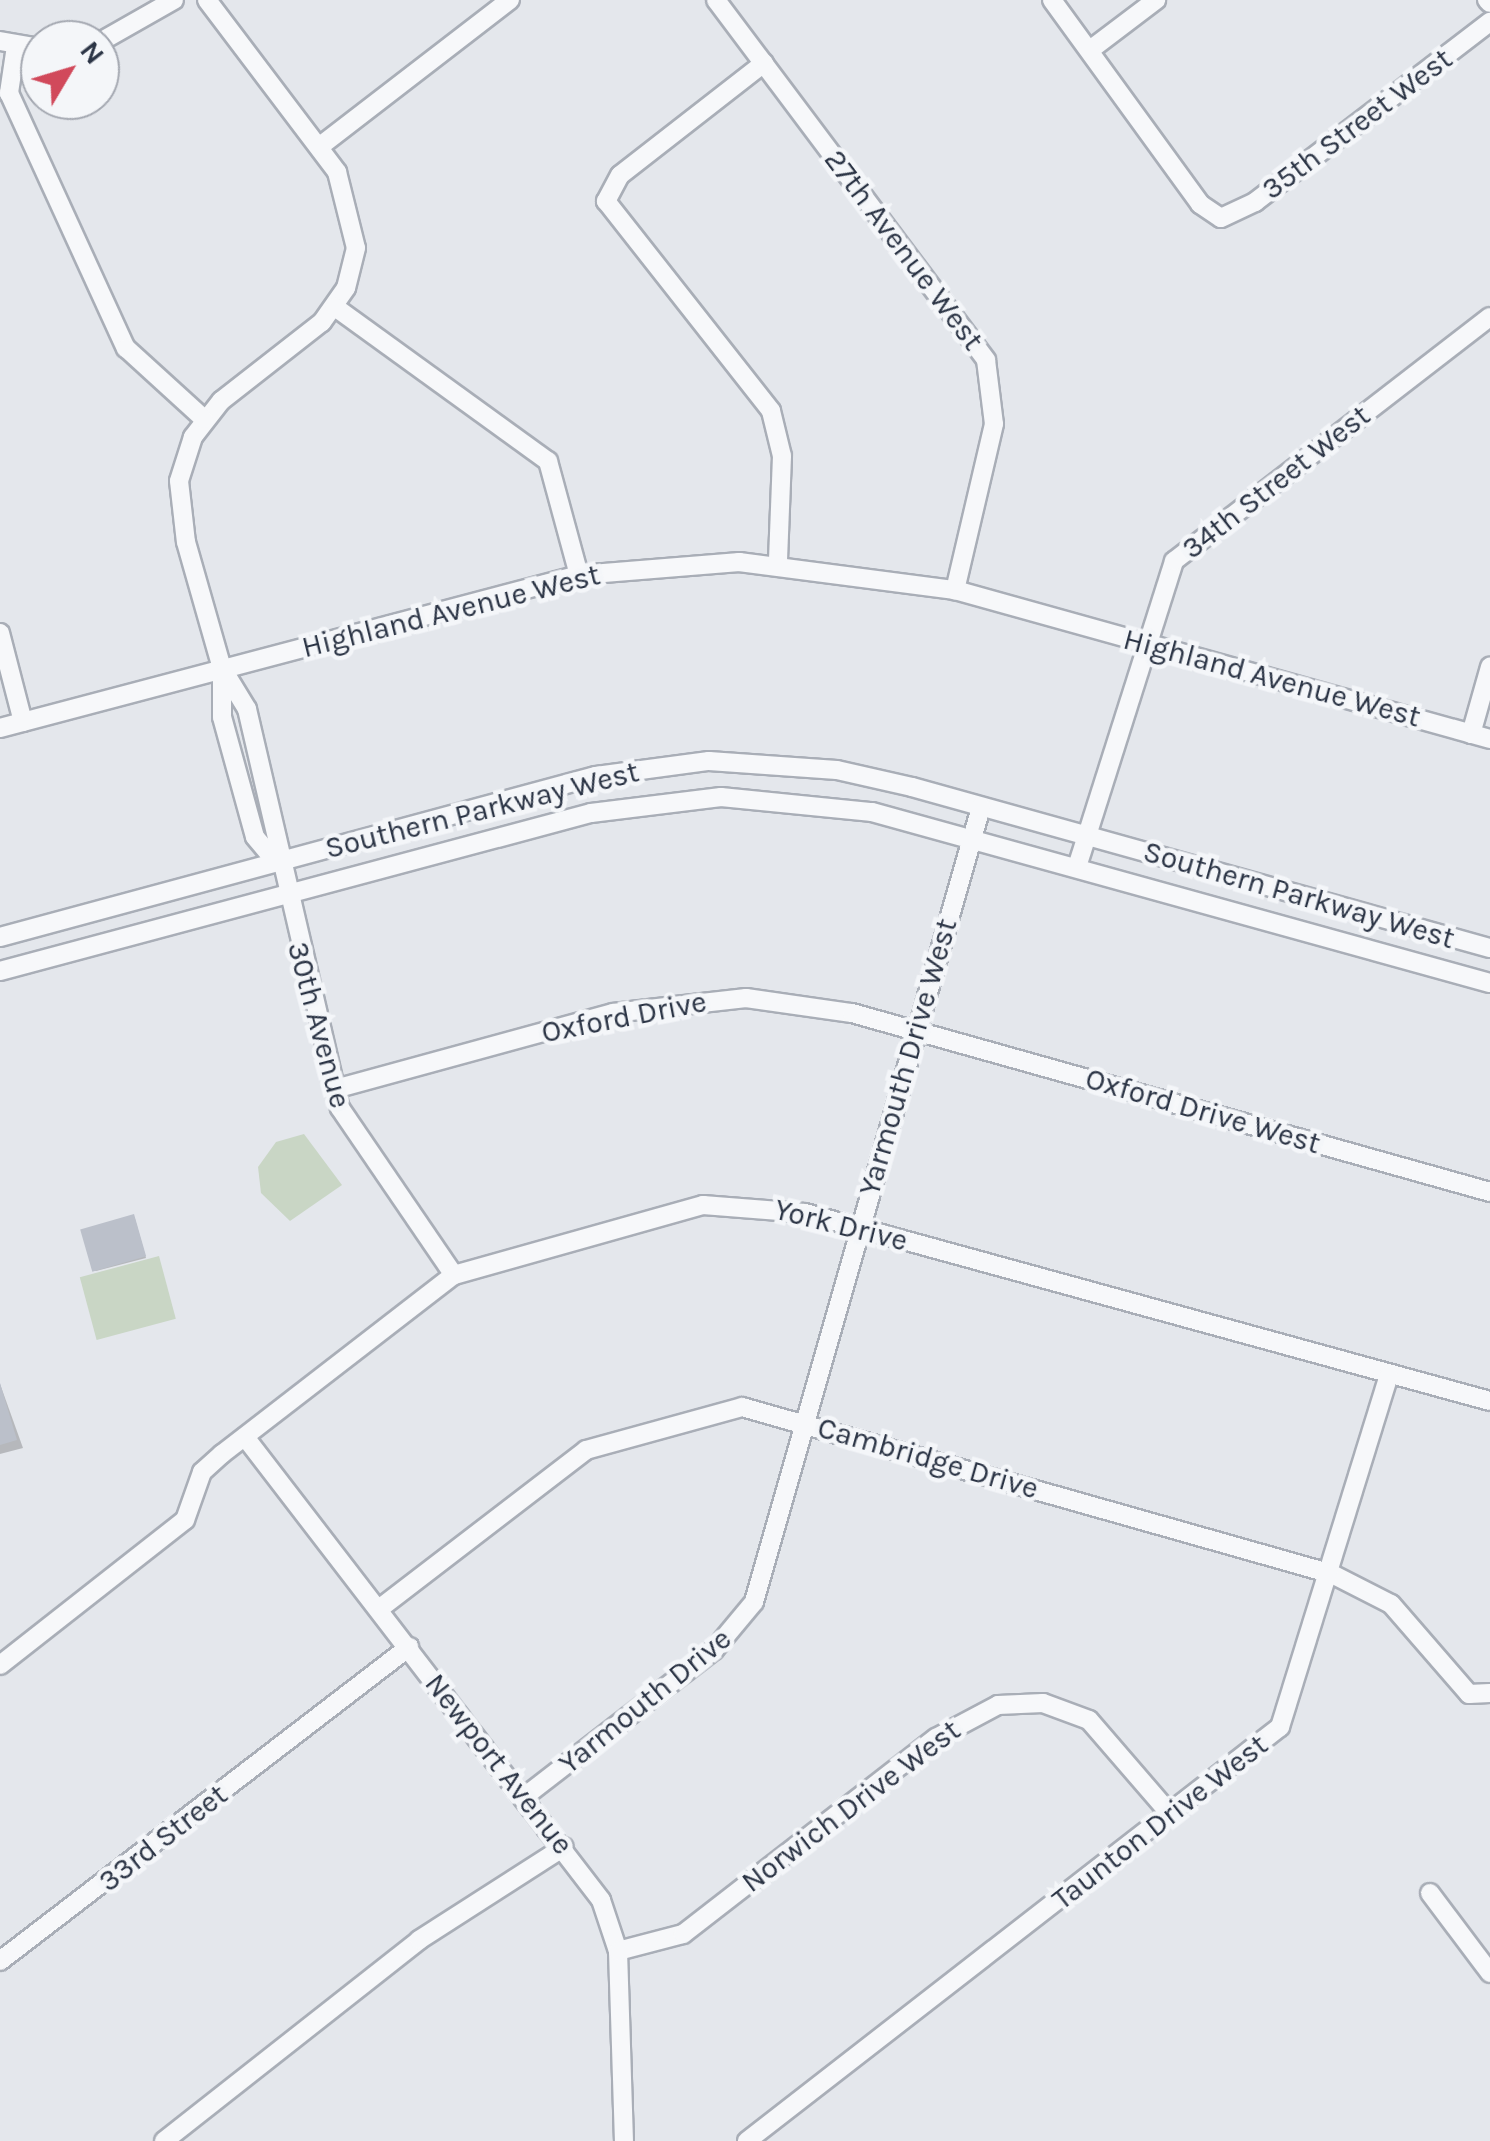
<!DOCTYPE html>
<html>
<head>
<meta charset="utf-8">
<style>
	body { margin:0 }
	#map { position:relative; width:1490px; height:2141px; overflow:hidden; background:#e4e7ec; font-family:Karla,sans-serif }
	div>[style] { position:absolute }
	.green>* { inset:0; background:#c9d6c5; transform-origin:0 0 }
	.shadow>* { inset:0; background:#0003 }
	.building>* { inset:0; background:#bbc0ca; transform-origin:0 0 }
	.roads { filter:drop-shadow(2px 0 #a9aeb7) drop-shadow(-2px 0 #a9aeb7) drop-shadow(0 2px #a9aeb7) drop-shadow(0 -2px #a9aeb7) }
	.minor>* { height:18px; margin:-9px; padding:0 9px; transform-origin:9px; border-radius:9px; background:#f7f8fa }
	span { translate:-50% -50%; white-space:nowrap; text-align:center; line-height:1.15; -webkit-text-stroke:9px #f4f6f9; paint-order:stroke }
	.street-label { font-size:30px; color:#2b3445 }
	.north { position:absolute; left:20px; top:20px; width:100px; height:100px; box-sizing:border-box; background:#f4f6f9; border:2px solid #a4a8b1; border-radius:50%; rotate:52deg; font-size:28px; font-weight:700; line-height:40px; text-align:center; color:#2b3445 }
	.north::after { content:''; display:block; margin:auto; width:35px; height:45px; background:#d1495b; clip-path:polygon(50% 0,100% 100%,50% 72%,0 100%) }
</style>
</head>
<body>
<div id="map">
	<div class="green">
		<div style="clip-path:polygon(304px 1134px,342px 1185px,290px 1221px,261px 1193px,258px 1167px,276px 1142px)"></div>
		<div style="left:159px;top:1256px;width:65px;height:82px;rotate:75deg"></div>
	</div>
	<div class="shadow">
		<div style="clip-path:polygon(135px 1219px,146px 1258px,96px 1271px,94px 1270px)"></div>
		<div style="clip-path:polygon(0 1384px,23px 1448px,0 1454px)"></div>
	</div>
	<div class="building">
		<div style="left:134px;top:1214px;width:44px;height:56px;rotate:74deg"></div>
		<div style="clip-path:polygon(0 1383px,17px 1440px,0 1445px)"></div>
	</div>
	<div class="roads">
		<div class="minor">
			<div style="left:207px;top:0;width:216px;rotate:52.9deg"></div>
			<div style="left:337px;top:172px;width:78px;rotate:76deg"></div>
			<div style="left:356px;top:248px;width:41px;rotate:104deg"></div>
			<div style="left:346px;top:288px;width:42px;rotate:125.2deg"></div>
			<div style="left:322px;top:322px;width:128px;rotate:142deg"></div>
			<div style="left:221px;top:401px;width:46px;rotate:127.9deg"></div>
			<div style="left:193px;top:437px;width:46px;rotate:107.7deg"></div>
			<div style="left:179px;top:481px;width:61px;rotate:83.5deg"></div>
			<div style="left:186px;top:542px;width:131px;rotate:74.1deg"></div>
			<div style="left:222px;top:668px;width:48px;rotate:58.6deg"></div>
			<div style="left:247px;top:709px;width:410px;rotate:76.9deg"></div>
			<div style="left:340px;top:1108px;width:202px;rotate:55.7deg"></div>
			<div style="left:716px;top:0;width:450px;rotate:53.1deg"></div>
			<div style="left:986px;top:360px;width:64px;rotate:82.9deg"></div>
			<div style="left:994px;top:424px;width:171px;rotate:103.2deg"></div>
			<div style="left:1052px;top:0;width:252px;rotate:54deg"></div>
			<div style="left:1200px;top:204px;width:25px;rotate:34deg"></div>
			<div style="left:1221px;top:218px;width:38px;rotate:-25deg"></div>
			<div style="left:1255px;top:202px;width:296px;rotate:-37.5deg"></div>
			<div style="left:1487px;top:0;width:4px;rotate:45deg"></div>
			<div style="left:0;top:41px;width:41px;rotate:9.9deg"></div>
			<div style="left:100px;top:42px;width:85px;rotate:-29.6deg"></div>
			<div style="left:16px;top:46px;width:48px;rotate:98.5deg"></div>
			<div style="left:9px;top:93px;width:281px;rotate:65.4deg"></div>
			<div style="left:126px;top:348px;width:105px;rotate:42.3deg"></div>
			<div style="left:1090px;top:50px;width:83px;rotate:-37.1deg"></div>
			<div style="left:764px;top:63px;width:182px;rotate:142.1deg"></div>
			<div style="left:620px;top:175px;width:30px;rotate:118deg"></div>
			<div style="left:606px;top:201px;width:267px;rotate:51.8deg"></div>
			<div style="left:771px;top:411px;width:46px;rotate:76.3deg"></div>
			<div style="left:782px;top:456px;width:106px;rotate:92.2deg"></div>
			<div style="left:319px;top:147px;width:241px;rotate:-37.6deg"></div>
			<div style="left:335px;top:307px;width:263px;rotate:35.9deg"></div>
			<div style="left:548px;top:461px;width:118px;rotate:74.8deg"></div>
			<div style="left:0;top:633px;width:92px;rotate:75.5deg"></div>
			<div style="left:222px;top:668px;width:49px;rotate:90deg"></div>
			<div style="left:222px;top:717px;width:124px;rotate:74.6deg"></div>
			<div style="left:255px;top:837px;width:33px;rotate:50deg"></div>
			<div style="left:0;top:728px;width:599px;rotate:-14.8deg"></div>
			<div style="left:579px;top:575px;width:161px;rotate:-4.6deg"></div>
			<div style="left:739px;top:562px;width:218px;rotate:7.4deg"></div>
			<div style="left:955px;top:590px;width:555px;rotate:15.56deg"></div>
			<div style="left:1471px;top:734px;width:70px;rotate:-74.2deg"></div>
			<div style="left:1077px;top:867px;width:321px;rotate:-72.4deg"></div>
			<div style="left:1174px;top:561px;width:399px;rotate:-37.7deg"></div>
			<div style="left:0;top:937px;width:617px;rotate:-15.12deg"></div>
			<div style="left:596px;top:776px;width:114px;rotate:-7.6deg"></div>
			<div style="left:709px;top:761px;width:128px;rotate:4deg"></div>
			<div style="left:837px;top:770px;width:77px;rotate:12.8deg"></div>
			<div style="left:912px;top:787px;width:600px;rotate:15.57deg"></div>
			<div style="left:0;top:971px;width:612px;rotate:-14.97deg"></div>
			<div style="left:591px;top:813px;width:131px;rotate:-7deg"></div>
			<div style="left:721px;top:797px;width:152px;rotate:5.7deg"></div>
			<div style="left:872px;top:812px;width:641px;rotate:15.47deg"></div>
			<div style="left:335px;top:1089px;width:288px;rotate:-15.3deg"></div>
			<div style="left:613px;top:1013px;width:134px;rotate:-6.4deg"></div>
			<div style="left:746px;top:998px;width:107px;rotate:8.1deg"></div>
			<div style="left:852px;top:1013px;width:663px;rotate:15.67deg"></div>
			<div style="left:245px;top:1437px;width:584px;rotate:52.44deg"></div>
			<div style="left:601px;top:1900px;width:54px;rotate:71.6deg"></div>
			<div style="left:618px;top:1951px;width:190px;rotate:88.2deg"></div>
			<div style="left:379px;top:1609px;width:261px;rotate:-37.5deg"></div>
			<div style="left:586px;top:1450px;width:162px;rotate:-15.4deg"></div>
			<div style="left:742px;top:1407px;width:613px;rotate:15.8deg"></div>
			<div style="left:1332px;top:1574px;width:66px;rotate:27deg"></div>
			<div style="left:1391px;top:1604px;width:119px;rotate:49.1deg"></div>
			<div style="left:1469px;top:1694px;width:21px;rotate:-3deg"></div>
			<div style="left:0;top:1665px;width:235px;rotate:-38.1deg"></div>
			<div style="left:185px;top:1520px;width:51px;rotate:-70.5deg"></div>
			<div style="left:202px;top:1472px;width:27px;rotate:-42deg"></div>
			<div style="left:222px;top:1454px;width:293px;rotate:-37.7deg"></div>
			<div style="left:454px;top:1275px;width:259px;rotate:-15.7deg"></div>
			<div style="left:703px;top:1205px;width:102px;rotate:4.5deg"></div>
			<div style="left:805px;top:1213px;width:710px;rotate:15.35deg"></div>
			<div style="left:524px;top:1797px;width:240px;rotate:-37.7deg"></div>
			<div style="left:714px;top:1650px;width:62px;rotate:-50.2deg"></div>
			<div style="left:754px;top:1602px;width:827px;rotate:-74.06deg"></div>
			<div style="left:1430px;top:1893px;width:100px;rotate:53.1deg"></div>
			<div style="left:618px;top:1951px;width:67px;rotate:-14.7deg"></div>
			<div style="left:683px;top:1934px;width:320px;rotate:-37.8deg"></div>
			<div style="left:936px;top:1738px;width:70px;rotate:-28deg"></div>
			<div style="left:998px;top:1705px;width:45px;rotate:-2.5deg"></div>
			<div style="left:1043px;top:1703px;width:49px;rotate:20.3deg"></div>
			<div style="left:1089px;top:1720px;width:125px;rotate:49.2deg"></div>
			<div style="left:0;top:1961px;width:516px;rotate:-37.51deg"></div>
			<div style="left:164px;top:2141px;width:325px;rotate:-38.2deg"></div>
			<div style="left:419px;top:1940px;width:172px;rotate:-32.7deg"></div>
			<div style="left:747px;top:2141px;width:675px;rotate:-37.84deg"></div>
			<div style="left:1280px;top:1727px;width:368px;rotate:-72.8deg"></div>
		</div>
	</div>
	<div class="street-label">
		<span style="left:1357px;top:124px;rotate:-37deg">35th Street West</span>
		<span style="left:904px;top:250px;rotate:53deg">27th Avenue West</span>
		<span style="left:1276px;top:482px;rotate:-38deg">34th Street West</span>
		<span style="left:451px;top:611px;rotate:-14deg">Highland Avenue West</span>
		<span style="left:1272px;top:678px;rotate:15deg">Highland Avenue West</span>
		<span style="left:482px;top:810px;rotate:-14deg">Southern Parkway West</span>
		<span style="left:1299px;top:895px;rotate:16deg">Southern Parkway West</span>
		<span style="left:624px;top:1017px;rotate:-11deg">Oxford Drive</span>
		<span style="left:319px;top:1025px;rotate:75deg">30th Avenue</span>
		<span style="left:908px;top:1057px;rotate:-74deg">Yarmouth Drive West</span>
		<span style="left:1203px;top:1111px;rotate:16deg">Oxford Drive West</span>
		<span style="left:841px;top:1225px;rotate:14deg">York Drive</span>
		<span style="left:928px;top:1458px;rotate:16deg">Cambridge Drive</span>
		<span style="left:645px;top:1701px;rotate:-39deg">Yarmouth Drive</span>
		<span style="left:499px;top:1764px;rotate:52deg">Newport Avenue</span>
		<span style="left:851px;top:1806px;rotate:-37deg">Norwich Drive West</span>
		<span style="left:1160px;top:1822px;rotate:-38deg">Taunton Drive West</span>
		<span style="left:163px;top:1838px;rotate:-38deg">33rd Street</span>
	</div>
	<div class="north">N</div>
</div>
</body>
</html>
